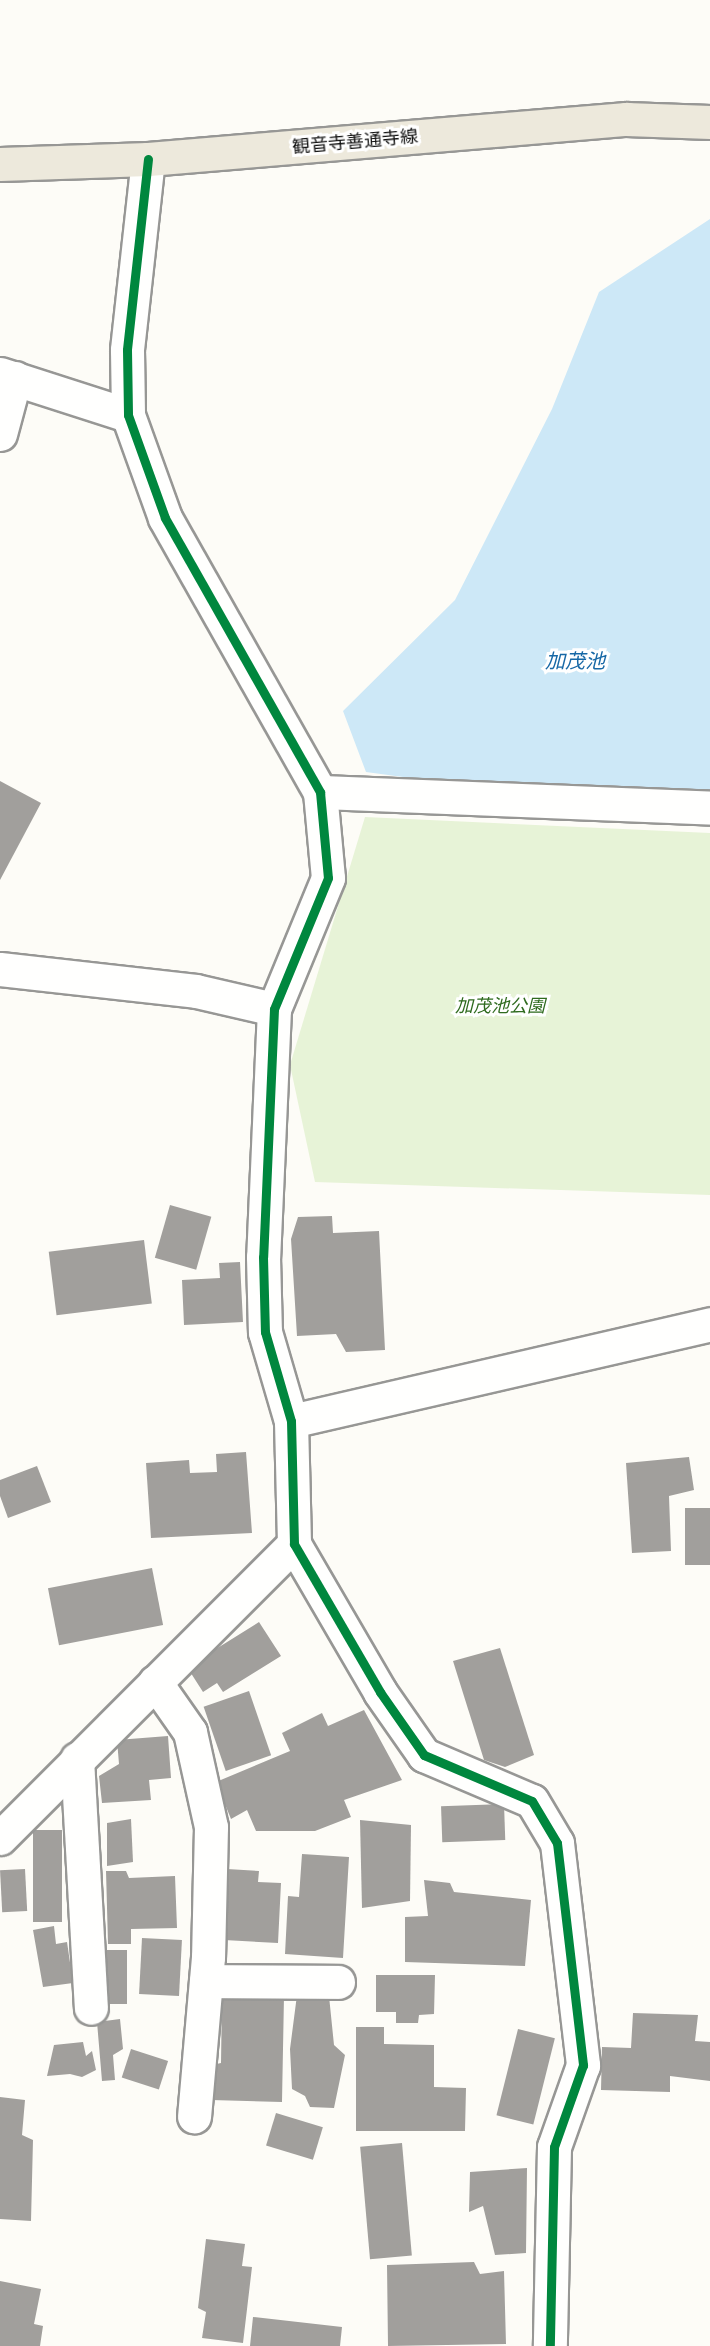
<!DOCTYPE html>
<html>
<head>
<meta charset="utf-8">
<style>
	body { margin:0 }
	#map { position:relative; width:710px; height:2346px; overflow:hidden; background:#fdfcf7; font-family:"Zilla Slab","Noto Sans JP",serif }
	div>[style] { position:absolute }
	.green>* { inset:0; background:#e7f3d7 }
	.water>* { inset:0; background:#cde8f7 }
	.building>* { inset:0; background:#a19f9c; transform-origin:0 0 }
	.roads { filter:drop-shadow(2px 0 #979795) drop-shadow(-2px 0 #979795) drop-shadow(0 2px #979795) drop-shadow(0 -2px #979795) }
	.minor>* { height:33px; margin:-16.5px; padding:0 16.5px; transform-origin:16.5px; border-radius:16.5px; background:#fffffe }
	.major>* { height:33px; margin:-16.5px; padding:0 16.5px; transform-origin:16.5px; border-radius:16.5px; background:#ede9dc }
	.cycleway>* { height:9px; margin:-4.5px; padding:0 4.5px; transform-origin:4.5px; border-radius:4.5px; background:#00873e }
	span { translate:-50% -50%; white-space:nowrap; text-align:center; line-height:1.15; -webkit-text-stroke:6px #fff; paint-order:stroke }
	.street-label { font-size:18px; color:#111 }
	.park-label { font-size:18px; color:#2f6b1f; font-style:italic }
	.water-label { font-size:20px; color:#1768a6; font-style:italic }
</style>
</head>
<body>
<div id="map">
	<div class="green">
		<div style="clip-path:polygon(365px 817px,710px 833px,710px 1195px,315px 1182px,290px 1065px)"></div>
	</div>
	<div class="water">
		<div style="clip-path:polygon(710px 219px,710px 804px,513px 792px,366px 772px,343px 711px,455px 600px,552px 409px,599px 292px)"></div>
	</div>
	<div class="building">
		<div style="clip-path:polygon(0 781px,41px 803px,0 880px)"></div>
		<div style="left:170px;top:1205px;width:43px;height:55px;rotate:16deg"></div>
		<div style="clip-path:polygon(332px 1216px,333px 1233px,379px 1231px,385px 1350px,346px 1352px,336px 1334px,297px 1336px,291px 1239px,298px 1217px)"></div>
		<div style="left:144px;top:1240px;width:64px;height:96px;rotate:83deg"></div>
		<div style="clip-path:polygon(240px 1262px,243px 1322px,184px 1325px,182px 1280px,220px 1278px,219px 1263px)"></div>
		<div style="clip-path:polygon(246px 1452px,252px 1533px,151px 1538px,146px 1463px,189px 1460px,190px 1473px,217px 1472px,216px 1454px)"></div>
		<div style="clip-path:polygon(689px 1457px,694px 1490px,669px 1496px,671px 1551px,632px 1553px,626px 1463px)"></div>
		<div style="clip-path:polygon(37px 1466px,51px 1502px,8px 1518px,0 1496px,0 1480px)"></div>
		<div style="left:710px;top:1508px;width:57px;height:25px;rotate:90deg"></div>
		<div style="left:152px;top:1568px;width:58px;height:106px;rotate:79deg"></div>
		<div style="clip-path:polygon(259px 1622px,281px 1656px,223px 1692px,217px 1683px,203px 1692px,187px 1667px)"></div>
		<div style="clip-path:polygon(500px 1648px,534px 1755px,505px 1767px,484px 1760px,453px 1661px)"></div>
		<div style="left:249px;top:1691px;width:68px;height:48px;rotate:71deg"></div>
		<div style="clip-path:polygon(364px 1710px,402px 1780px,344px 1800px,351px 1817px,315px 1831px,256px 1831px,247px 1810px,231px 1819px,216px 1782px,290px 1751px,282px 1733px,322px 1713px,328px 1726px)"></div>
		<div style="clip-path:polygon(168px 1736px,171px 1778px,149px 1780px,151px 1800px,102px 1803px,99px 1776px,119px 1764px,117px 1740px)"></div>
		<div style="left:504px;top:1804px;width:36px;height:63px;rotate:88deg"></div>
		<div style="clip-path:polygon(131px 1819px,133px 1862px,107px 1866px,107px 1823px)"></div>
		<div style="clip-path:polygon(360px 1820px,411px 1825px,410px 1901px,362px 1908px)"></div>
		<div style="left:33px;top:1830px;width:29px;height:92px"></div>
		<div style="clip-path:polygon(302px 1854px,349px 1857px,343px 1958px,285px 1954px,288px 1896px,299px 1897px)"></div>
		<div style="left:25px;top:1869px;width:42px;height:25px;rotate:87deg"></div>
		<div style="clip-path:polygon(227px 1869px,259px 1871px,258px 1882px,281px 1883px,278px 1943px,224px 1940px)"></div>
		<div style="clip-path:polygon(106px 1871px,126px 1871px,129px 1878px,175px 1876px,177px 1928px,131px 1929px,131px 1944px,108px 1944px)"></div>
		<div style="clip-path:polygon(424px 1880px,450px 1883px,454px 1892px,531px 1900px,525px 1966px,405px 1962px,405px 1917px,428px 1916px)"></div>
		<div style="clip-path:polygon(54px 1926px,56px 1944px,67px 1942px,73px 1983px,43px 1987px,33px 1930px)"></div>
		<div style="left:142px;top:1938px;width:40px;height:56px;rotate:3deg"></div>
		<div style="left:107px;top:1950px;width:20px;height:54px"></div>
		<div style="clip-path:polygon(376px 1975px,435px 1975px,434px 2014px,419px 2015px,418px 2023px,396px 2023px,396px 2012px,376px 2012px)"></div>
		<div style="clip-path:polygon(222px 1995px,284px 1996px,282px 2102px,211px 2100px,212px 2065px,221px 2063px)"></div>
		<div style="clip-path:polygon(297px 1995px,329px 1996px,334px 2045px,345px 2055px,334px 2108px,310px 2107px,305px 2096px,292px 2089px,290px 2049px)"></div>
		<div style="clip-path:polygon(633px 2013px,698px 2015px,695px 2041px,710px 2042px,710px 2081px,670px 2076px,670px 2092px,601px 2090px,602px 2047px,631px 2048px)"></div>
		<div style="clip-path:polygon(120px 2019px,123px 2049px,113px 2055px,115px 2080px,102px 2081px,97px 2022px)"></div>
		<div style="clip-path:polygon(356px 2027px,384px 2027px,384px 2044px,434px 2045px,434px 2087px,466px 2088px,465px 2131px,356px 2131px)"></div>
		<div style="left:518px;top:2029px;width:38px;height:89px;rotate:14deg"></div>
		<div style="clip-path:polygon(83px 2042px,86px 2056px,92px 2051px,96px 2070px,82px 2077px,70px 2074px,47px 2076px,54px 2045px)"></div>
		<div style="left:131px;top:2049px;width:39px;height:30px;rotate:18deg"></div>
		<div style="clip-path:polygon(0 2097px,25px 2100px,22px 2135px,33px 2140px,31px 2221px,0 2219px)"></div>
		<div style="left:276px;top:2113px;width:49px;height:34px;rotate:17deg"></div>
		<div style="left:402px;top:2143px;width:113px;height:42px;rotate:85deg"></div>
		<div style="clip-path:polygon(527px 2168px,526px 2253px,495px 2255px,483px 2206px,469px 2212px,470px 2172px)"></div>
		<div style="clip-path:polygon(206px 2239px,245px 2244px,242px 2266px,252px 2267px,243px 2343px,202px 2338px,206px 2312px,198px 2308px)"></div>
		<div style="clip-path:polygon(474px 2262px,480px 2274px,504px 2271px,506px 2344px,388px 2346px,387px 2265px)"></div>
		<div style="clip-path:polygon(0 2281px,41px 2289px,34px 2324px,43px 2326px,40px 2346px,0 2346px)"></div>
		<div style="clip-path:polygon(253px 2317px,342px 2327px,340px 2346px,250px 2346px)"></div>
	</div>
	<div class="roads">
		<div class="minor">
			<div style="left:148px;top:159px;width:192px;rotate:96.3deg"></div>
			<div style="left:127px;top:350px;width:65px;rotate:89.1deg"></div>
			<div style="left:128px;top:415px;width:109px;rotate:70.2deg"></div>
			<div style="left:165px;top:518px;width:315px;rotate:60.5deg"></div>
			<div style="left:320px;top:792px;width:86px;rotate:84.7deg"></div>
			<div style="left:328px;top:878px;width:142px;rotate:112.4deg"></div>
			<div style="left:274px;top:1009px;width:248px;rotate:92.5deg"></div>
			<div style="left:263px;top:1257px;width:75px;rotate:88.5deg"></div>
			<div style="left:265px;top:1332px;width:93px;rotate:73.7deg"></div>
			<div style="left:291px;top:1421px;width:123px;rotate:88.6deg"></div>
			<div style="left:294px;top:1544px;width:171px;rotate:59.8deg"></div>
			<div style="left:380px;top:1692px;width:77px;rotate:55.1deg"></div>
			<div style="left:424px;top:1755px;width:117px;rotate:23.1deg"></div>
			<div style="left:532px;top:1801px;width:49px;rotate:59.2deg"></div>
			<div style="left:557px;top:1843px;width:224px;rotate:83.3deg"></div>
			<div style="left:583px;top:2065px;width:87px;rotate:109.5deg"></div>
			<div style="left:554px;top:2147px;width:199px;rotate:91.2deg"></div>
			<div style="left:0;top:374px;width:134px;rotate:17.8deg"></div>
			<div style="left:0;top:434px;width:58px;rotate:-75deg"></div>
			<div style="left:320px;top:792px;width:390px;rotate:2.3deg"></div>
			<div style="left:0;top:969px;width:197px;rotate:6.4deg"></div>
			<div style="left:196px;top:991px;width:80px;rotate:13deg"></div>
			<div style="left:291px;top:1421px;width:430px;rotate:-13deg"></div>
			<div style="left:155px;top:1682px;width:61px;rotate:55deg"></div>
			<div style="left:190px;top:1732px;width:97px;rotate:77.5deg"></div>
			<div style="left:211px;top:1827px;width:130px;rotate:91.3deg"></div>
			<div style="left:208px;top:1957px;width:160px;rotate:95deg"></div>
			<div style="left:77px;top:1759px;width:249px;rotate:86.8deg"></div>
			<div style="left:0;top:1838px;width:416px;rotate:-45deg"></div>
			<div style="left:206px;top:1981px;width:132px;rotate:0.4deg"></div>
		</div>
		<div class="major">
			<div style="left:0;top:164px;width:148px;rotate:-1.9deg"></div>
			<div style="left:148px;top:159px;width:480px;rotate:-4.8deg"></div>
			<div style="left:626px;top:119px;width:84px;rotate:2deg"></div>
		</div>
	</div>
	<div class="cycleway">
		<div style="left:148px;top:159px;width:192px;rotate:96.3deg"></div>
		<div style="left:127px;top:350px;width:65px;rotate:89.1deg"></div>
		<div style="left:128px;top:415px;width:109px;rotate:70.2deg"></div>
		<div style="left:165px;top:518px;width:315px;rotate:60.5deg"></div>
		<div style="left:320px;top:792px;width:86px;rotate:84.7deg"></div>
		<div style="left:328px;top:878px;width:142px;rotate:112.4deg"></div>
		<div style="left:274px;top:1009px;width:248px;rotate:92.5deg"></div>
		<div style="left:263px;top:1257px;width:75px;rotate:88.5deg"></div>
		<div style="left:265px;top:1332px;width:93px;rotate:73.7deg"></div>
		<div style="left:291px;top:1421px;width:123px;rotate:88.6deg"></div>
		<div style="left:294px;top:1544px;width:171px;rotate:59.8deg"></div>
		<div style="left:380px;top:1692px;width:77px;rotate:55.1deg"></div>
		<div style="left:424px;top:1755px;width:117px;rotate:23.1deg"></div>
		<div style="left:532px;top:1801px;width:49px;rotate:59.2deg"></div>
		<div style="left:557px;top:1843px;width:224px;rotate:83.3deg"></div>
		<div style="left:583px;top:2065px;width:87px;rotate:109.5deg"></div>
		<div style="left:554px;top:2147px;width:199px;rotate:91.2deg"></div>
	</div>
	<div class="street-label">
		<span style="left:355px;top:142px;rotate:-5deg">観音寺善通寺線</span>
	</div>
	<div class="park-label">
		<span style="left:500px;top:1006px">加茂池公園</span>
	</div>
	<div class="water-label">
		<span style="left:575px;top:661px">加茂池</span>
	</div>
</div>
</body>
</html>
